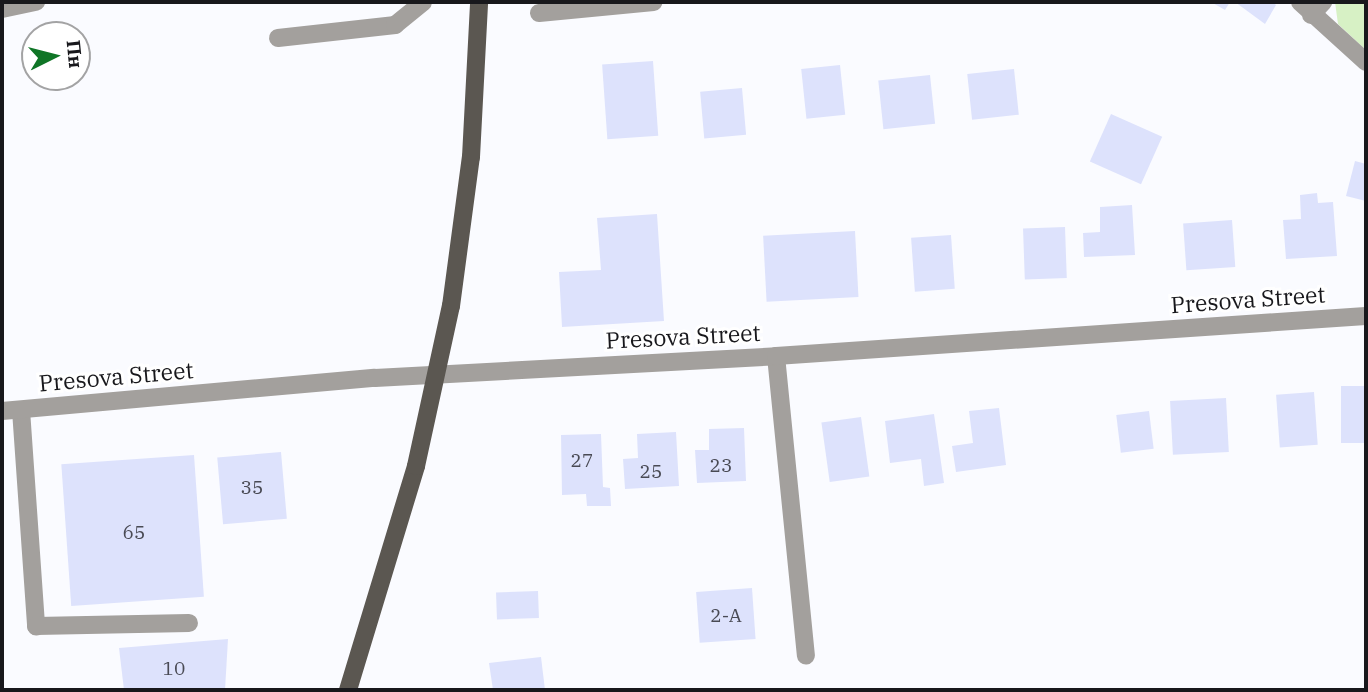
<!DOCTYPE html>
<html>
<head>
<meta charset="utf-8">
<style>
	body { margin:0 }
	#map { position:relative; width:1368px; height:692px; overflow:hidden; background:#fafbff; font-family:"IBM Plex Serif",serif }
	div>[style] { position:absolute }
	.green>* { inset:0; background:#d7f1c5 }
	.building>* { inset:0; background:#dde2fc; transform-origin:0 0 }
	.minor>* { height:18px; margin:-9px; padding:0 9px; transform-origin:9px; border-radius:9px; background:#a3a09d }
	.major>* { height:18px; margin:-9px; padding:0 9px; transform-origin:9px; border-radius:9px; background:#5b5751 }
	span { translate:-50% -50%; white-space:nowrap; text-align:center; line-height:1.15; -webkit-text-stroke:6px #fff; paint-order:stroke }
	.number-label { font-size:19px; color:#494a54 }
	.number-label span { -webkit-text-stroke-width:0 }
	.street-label { font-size:23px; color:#18181c }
	.frame { position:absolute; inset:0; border:4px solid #18181c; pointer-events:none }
	.north { position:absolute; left:21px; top:21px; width:70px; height:70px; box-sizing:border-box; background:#fff; border:2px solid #a3a3a4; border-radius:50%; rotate:84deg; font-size:19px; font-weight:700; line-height:28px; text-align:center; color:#18181c }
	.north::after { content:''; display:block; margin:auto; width:24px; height:32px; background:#0f7526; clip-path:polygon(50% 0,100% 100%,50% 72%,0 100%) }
</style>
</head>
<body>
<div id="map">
	<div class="green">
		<div style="clip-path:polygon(1335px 2px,1366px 2px,1366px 50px,1338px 24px)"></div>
	</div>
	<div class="building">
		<div style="clip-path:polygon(1211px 2px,1230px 2px,1225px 10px)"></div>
		<div style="clip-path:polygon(1235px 2px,1272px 2px,1276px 5px,1265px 24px)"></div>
		<div style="left:653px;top:61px;width:75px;height:51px;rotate:86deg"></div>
		<div style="left:840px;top:65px;width:50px;height:39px;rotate:84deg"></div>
		<div style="left:1014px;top:69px;width:46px;height:47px;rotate:84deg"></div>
		<div style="left:930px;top:75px;width:49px;height:52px;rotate:84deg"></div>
		<div style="left:742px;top:88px;width:47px;height:42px;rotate:85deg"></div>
		<div style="left:1111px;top:114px;width:56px;height:52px;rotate:24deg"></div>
		<div style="clip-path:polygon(1355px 161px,1366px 164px,1366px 201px,1346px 196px)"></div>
		<div style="clip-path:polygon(1317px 193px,1318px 203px,1333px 202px,1337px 256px,1286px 259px,1283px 220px,1301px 219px,1300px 195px)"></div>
		<div style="clip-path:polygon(1132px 205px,1135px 255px,1084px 257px,1083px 233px,1100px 232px,1100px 207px)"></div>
		<div style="clip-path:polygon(657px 214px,664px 321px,562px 327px,559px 272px,601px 270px,597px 218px)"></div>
		<div style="left:1232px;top:220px;width:47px;height:49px;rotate:86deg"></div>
		<div style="left:1065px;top:227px;width:51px;height:42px;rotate:88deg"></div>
		<div style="left:855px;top:231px;width:66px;height:92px;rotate:87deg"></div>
		<div style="left:951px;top:235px;width:54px;height:40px;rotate:86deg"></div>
		<div style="left:1366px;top:386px;width:57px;height:25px;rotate:90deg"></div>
		<div style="left:1314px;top:392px;width:53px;height:38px;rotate:86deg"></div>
		<div style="left:1226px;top:398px;width:54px;height:56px;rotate:87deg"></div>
		<div style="clip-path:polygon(999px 408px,1006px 465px,956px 472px,952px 446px,973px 443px,969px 411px)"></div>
		<div style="left:1149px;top:411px;width:38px;height:33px;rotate:83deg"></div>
		<div style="clip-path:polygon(934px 414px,944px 483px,924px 486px,921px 459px,890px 463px,885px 421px)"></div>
		<div style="left:861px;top:417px;width:60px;height:40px;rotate:82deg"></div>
		<div style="clip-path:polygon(744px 428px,746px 481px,697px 483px,695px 450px,709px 450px,709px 429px)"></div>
		<div style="clip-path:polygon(676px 432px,679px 486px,625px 489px,623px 459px,638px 458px,637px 434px)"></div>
		<div style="clip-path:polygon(601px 434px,603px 487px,610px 488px,611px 506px,587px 506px,586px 494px,562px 495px,561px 435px)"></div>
		<div style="left:281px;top:452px;width:67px;height:64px;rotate:85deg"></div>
		<div style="left:194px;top:455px;width:142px;height:133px;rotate:86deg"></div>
		<div style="left:752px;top:588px;width:51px;height:56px;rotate:86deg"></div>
		<div style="left:538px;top:591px;width:27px;height:42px;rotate:88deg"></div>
		<div style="clip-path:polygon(228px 639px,225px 690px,124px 690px,119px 648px)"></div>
		<div style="clip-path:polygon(541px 657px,545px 690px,493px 690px,489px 663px)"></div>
	</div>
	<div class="minor">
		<div style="left:1300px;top:2px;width:89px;rotate:42.3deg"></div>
		<div style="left:2px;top:9px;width:35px;rotate:-12deg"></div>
		<div style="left:539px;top:13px;width:115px;rotate:-5.5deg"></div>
		<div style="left:1311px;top:15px;width:18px;rotate:-47deg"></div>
		<div style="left:278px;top:38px;width:118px;rotate:-6.3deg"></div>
		<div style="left:395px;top:25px;width:36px;rotate:-39deg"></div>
		<div style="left:776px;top:356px;width:301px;rotate:84.3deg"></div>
		<div style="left:21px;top:410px;width:217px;rotate:86deg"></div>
		<div style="left:36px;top:626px;width:153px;rotate:-1.1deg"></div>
		<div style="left:2px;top:411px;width:374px;rotate:-5.1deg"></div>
		<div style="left:375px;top:378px;width:402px;rotate:-3.1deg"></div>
		<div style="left:776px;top:356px;width:591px;rotate:-3.88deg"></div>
	</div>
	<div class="major">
		<div style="left:348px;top:690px;width:234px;rotate:-73.1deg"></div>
		<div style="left:416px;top:466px;width:164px;rotate:-77.7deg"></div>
		<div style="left:451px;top:306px;width:150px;rotate:-82.4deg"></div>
		<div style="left:471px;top:157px;width:155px;rotate:-87deg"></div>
	</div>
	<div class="number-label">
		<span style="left:582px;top:461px">27</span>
		<span style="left:721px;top:466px">23</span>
		<span style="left:651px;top:472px">25</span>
		<span style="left:252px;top:488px">35</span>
		<span style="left:134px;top:533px">65</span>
		<span style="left:726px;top:616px">2-А</span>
		<span style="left:174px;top:669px">10</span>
	</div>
	<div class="street-label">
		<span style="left:1248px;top:299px;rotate:-4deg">Presova Street</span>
		<span style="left:683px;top:336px;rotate:-3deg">Presova Street</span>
		<span style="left:116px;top:376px;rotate:-5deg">Presova Street</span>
	</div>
	<div class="frame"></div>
	<div class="north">Пн</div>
</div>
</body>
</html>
